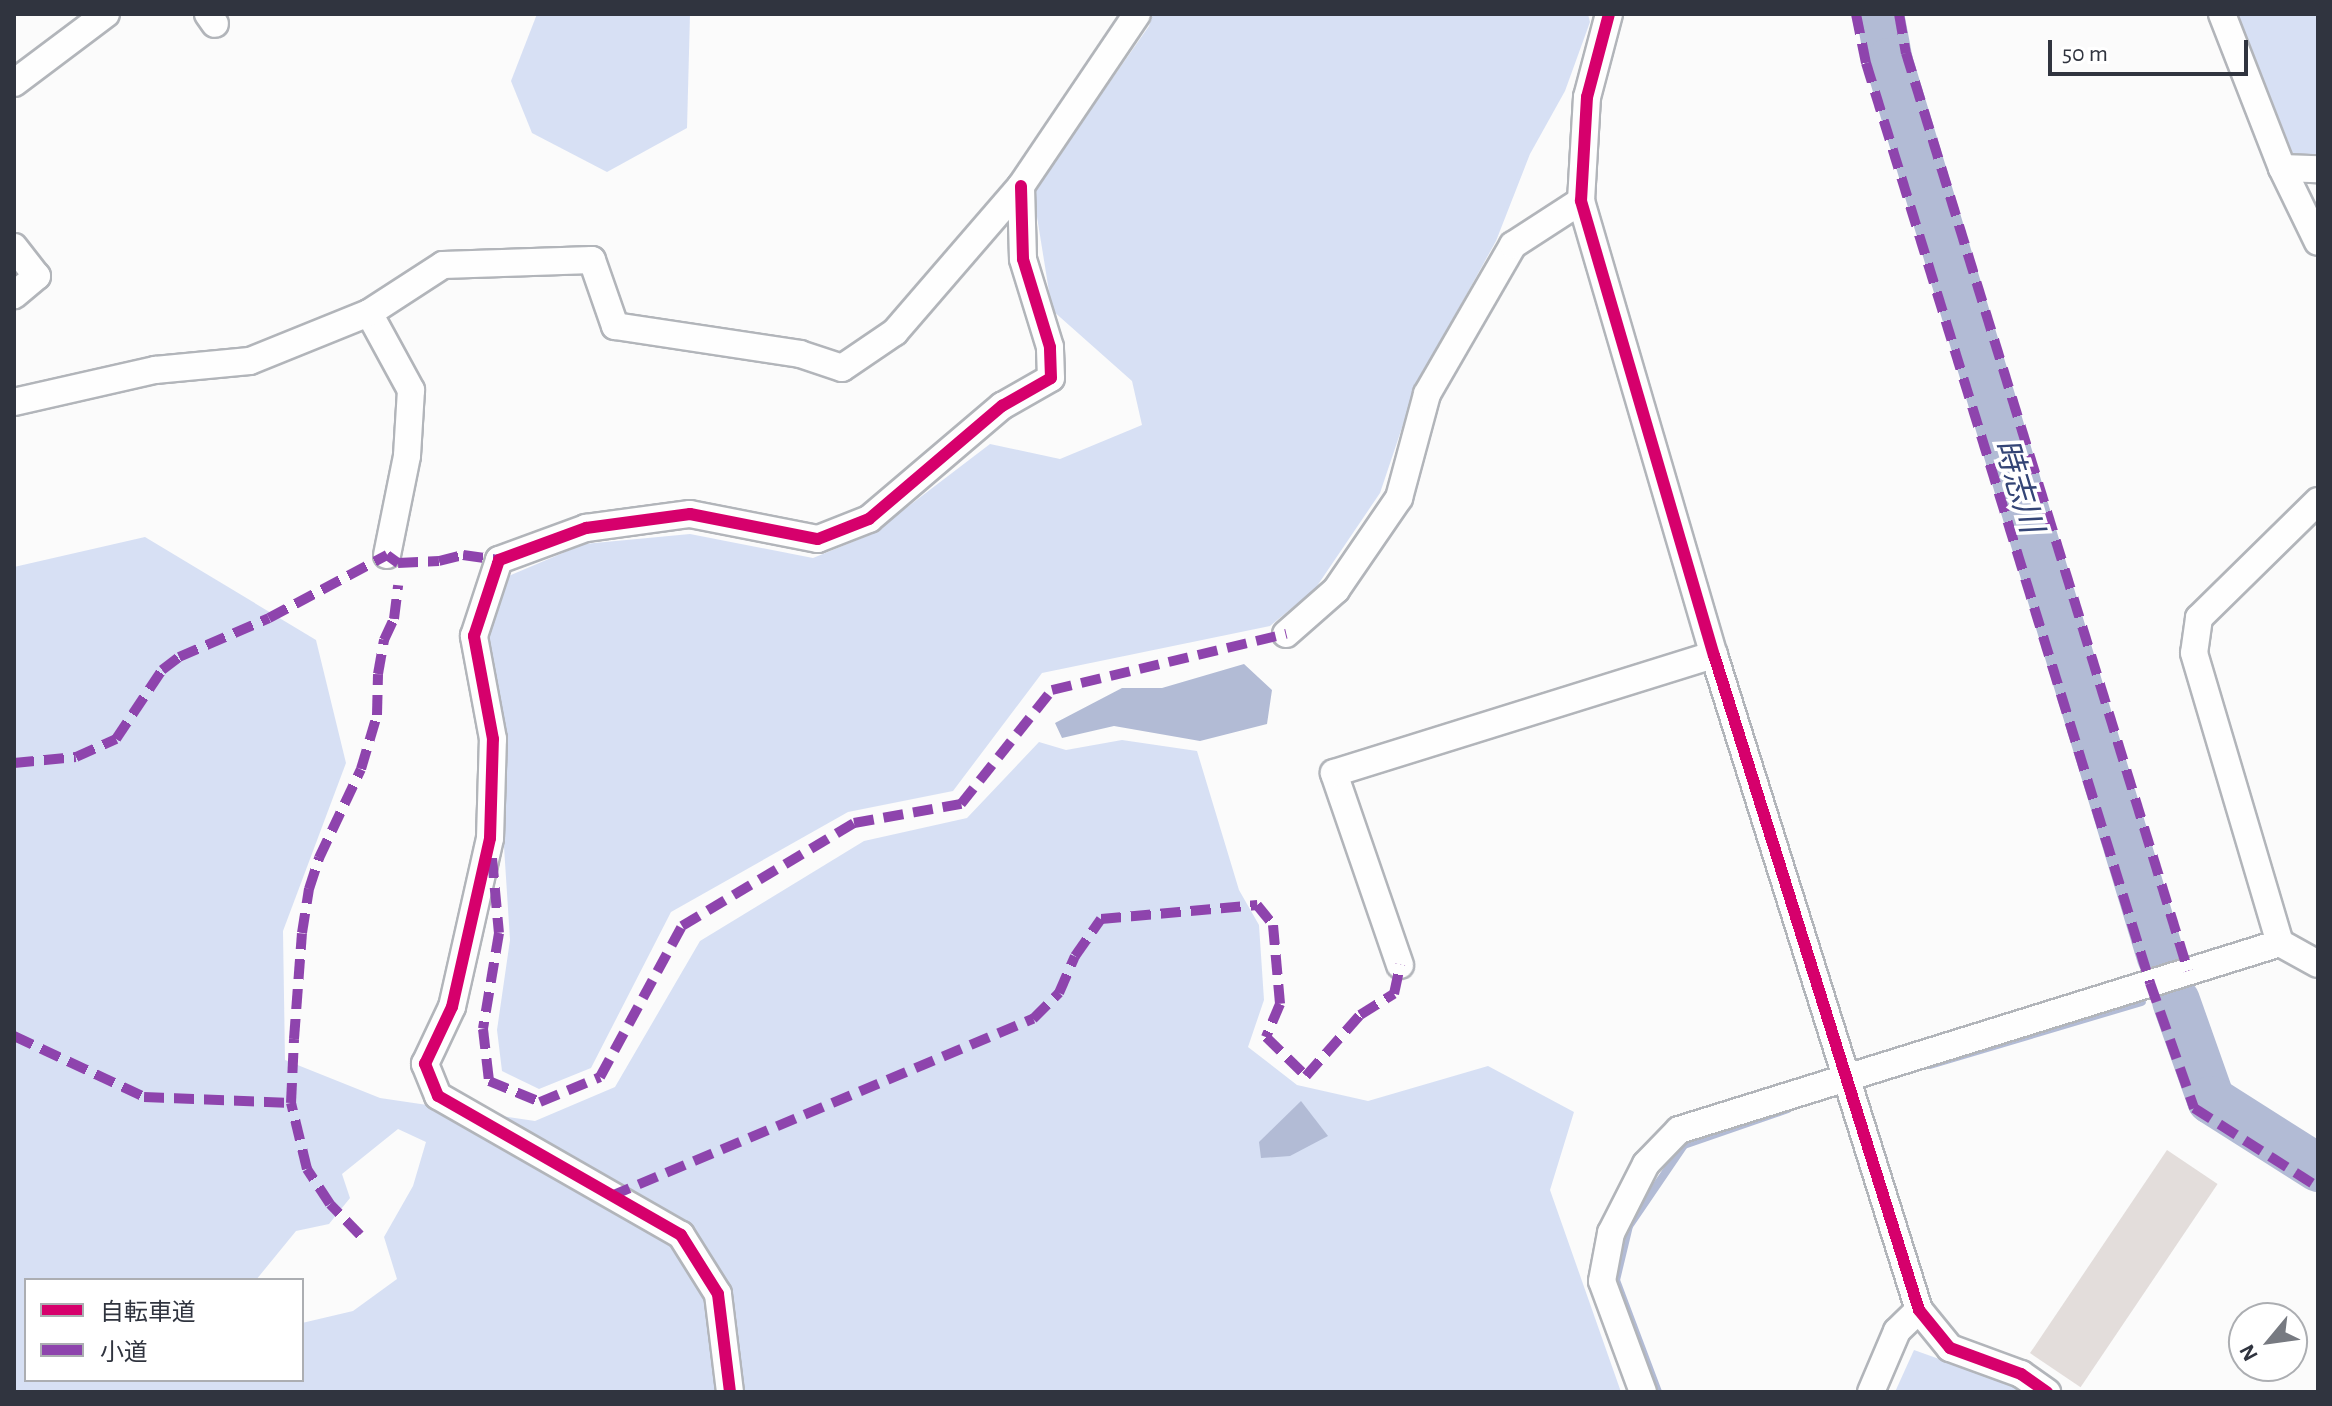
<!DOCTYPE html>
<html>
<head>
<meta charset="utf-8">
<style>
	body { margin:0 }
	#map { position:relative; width:2332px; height:1406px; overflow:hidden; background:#fbfbfb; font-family:"Alegreya Sans","Noto Sans JP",sans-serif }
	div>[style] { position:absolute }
	.forest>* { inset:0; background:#d7e0f4 }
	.water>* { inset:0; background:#b2bbd5 }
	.stream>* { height:8px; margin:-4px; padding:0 4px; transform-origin:4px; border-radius:4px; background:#b2bbd5 }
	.river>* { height:48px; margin:-24px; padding:0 24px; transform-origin:24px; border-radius:24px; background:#b2bbd5 }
	.building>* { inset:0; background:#e3dddb; transform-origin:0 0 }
	.roads { filter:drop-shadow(2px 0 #b2b5ba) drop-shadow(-2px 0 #b2b5ba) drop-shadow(0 2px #b2b5ba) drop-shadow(0 -2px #b2b5ba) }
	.minor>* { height:26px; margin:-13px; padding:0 13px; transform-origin:13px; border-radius:13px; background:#fefefe }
	.quiet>* { height:10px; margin-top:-5px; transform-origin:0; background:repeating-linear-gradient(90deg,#8e44ad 0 20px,transparent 0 30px) }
	.cycleway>* { height:12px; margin:-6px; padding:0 6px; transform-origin:6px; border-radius:6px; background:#d6006c }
	span { translate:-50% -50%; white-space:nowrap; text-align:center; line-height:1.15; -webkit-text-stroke:7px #fff; paint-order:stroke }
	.water-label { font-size:32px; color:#344576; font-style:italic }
	.frame { position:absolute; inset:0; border:16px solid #30343f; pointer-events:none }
	.legend { position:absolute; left:24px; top:1278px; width:280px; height:104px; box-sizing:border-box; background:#fff; border:2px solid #acaeb2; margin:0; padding:10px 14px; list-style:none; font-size:24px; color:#30343f }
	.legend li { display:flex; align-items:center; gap:16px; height:40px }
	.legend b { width:40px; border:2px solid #acaeb2 }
	.north { position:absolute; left:2228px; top:1302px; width:80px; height:80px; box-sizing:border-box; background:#fff; border:2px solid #acaeb2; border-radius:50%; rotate:241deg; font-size:22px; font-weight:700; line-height:32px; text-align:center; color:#30343f }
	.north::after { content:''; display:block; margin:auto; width:28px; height:36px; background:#777a81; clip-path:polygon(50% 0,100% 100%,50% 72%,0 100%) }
	.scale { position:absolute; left:2048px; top:40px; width:200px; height:36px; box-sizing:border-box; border:4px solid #30343f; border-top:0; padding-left:10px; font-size:24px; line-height:28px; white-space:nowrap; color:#30343f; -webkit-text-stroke:6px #fff; paint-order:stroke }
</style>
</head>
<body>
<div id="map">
	<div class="forest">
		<div style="clip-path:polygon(537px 14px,690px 14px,687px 128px,607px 172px,532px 133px,511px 81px)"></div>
		<div style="clip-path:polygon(1152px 14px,1588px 14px,1590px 22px,1565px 91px,1530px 154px,1496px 241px,1416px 386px,1380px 493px,1315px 589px,1270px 626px,1042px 673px,953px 791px,848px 812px,671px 912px,591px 1068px,539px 1089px,502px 1071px,497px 1030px,510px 940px,503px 831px,506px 745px,488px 638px,506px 577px,584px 544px,690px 534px,813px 558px,872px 534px,990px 444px,1060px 459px,1142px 425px,1132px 381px,1052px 310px,1033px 192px,1149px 26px)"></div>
		<div style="clip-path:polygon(2238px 14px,2318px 14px,2318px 154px,2293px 154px)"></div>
		<div style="clip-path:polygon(evenodd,145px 537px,316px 640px,346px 763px,283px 931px,285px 1060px,380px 1098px,535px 1121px,615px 1087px,700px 941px,864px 841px,967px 818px,1039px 742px,1066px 750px,1122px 740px,1197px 751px,1239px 890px,1259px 925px,1264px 1000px,1248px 1047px,1297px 1085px,1368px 1101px,1488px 1066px,1574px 1112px,1550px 1190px,1621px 1392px,14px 1392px,14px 567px,145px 537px,398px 1129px,426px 1142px,413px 1186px,384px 1237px,397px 1279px,353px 1311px,302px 1323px,302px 1380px,26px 1380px,26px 1280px,256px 1280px,296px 1231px,329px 1224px,350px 1198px,342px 1174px,398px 1129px)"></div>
		<div style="clip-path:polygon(1914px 1350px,2009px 1384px,2020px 1392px,1895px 1392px)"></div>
	</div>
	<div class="water">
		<div style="clip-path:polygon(1244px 664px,1272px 690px,1267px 724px,1200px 741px,1114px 726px,1062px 738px,1055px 723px,1122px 688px,1162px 688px)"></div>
		<div style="clip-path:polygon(1301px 1101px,1328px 1136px,1290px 1156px,1261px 1158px,1259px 1142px)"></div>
	</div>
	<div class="stream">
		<div style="left:1930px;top:1065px;width:221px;rotate:-16.6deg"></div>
		<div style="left:1658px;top:1392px;width:120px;rotate:-110.6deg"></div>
		<div style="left:1616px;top:1280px;width:56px;rotate:-76.5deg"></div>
		<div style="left:1629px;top:1226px;width:98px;rotate:-55.8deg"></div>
		<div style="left:1684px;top:1145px;width:110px;rotate:-19.1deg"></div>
	</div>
	<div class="river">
		<div style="left:1880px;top:14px;width:49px;rotate:79.4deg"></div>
		<div style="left:1889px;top:62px;width:935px;rotate:73.1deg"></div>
		<div style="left:2176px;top:1001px;width:105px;rotate:70.5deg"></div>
		<div style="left:2211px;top:1100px;width:127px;rotate:32.4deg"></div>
	</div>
	<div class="building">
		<div style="left:2167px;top:1150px;width:61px;height:245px;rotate:34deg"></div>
	</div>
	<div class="roads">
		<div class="minor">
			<div style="left:208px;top:14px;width:12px;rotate:55deg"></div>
			<div style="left:1609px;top:14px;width:86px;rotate:104.8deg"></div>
			<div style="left:1587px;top:97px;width:104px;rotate:93.3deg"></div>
			<div style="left:1581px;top:201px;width:473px;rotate:73.7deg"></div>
			<div style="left:1714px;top:655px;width:686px;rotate:72.62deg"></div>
			<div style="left:1919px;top:1310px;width:49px;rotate:50.8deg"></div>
			<div style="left:1950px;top:1348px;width:76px;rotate:20.1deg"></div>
			<div style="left:2021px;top:1374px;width:32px;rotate:35deg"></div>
			<div style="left:2222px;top:14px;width:165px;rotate:68.7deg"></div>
			<div style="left:2282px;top:168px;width:82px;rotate:64.1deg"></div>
			<div style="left:14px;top:83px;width:115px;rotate:-36.9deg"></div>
			<div style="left:2282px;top:168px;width:36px;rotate:2deg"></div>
			<div style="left:14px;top:247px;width:37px;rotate:52deg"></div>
			<div style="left:37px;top:276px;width:30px;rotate:140deg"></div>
			<div style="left:369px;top:313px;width:88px;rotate:61.4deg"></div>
			<div style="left:411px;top:390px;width:66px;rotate:93.5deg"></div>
			<div style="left:407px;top:456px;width:101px;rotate:101.4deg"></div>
			<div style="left:14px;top:402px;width:145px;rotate:-12.8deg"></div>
			<div style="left:155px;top:370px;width:95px;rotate:-5.4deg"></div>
			<div style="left:250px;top:361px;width:128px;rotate:-22deg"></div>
			<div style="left:369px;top:313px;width:88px;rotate:-33deg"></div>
			<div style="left:443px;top:265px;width:149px;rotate:-1.9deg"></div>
			<div style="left:592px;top:260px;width:70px;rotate:70.8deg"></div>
			<div style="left:615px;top:326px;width:187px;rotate:8.6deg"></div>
			<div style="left:800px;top:354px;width:44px;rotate:18.4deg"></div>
			<div style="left:842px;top:368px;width:64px;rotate:-34.2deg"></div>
			<div style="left:895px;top:332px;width:193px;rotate:-49.2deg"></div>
			<div style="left:1021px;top:186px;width:207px;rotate:-56deg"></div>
			<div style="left:2318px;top:501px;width:167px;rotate:135.5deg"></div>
			<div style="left:2199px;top:618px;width:35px;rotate:98deg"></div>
			<div style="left:2194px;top:653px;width:302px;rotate:73.5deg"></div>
			<div style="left:2280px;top:943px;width:43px;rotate:28.9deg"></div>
			<div style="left:1286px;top:634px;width:67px;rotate:-41.3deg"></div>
			<div style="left:1336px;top:590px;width:112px;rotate:-55.6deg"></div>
			<div style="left:1399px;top:498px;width:108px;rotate:-74.9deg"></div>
			<div style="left:1427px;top:394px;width:172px;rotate:-60deg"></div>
			<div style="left:1513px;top:245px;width:81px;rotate:-32.9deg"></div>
			<div style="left:1400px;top:965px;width:203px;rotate:-109deg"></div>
			<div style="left:1334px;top:773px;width:398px;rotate:-17.3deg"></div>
			<div style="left:730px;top:1392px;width:99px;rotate:-97deg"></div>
			<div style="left:718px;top:1294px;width:70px;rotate:-122.1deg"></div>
			<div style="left:681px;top:1235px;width:280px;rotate:-150.2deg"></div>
			<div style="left:438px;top:1096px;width:35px;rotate:-112deg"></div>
			<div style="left:425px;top:1064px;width:63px;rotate:-64.7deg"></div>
			<div style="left:452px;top:1007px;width:173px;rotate:-77.3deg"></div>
			<div style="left:490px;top:838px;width:99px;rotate:-88.3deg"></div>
			<div style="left:493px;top:739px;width:105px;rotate:-100.5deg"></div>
			<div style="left:474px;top:636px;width:80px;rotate:-71.8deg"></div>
			<div style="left:499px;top:560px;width:93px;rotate:-20.2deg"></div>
			<div style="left:586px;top:528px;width:105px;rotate:-7.7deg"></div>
			<div style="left:690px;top:514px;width:130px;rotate:11.1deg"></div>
			<div style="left:818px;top:539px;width:55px;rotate:-21.4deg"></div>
			<div style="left:869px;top:519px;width:175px;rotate:-40.4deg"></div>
			<div style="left:1002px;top:406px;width:56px;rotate:-29.7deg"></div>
			<div style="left:1051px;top:378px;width:31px;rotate:-92deg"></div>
			<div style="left:1050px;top:347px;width:92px;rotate:-107.1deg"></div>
			<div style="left:1023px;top:259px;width:73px;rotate:-91.6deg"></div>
			<div style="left:1643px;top:1392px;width:118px;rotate:-110.3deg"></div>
			<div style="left:1602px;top:1281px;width:49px;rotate:-79.4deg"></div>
			<div style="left:1611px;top:1233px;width:77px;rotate:-63.1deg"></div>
			<div style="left:1646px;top:1164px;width:47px;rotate:-45.9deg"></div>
			<div style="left:1679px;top:1130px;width:629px;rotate:-17.28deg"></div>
			<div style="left:1871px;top:1392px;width:66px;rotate:-66.9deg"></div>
			<div style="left:1897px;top:1331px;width:30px;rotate:-44deg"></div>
		</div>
	</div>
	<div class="quiet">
		<div style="left:1856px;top:14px;width:50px;rotate:78.5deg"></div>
		<div style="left:1866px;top:63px;width:963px;rotate:72.84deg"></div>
		<div style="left:2150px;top:983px;width:133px;rotate:70.6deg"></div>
		<div style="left:2194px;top:1108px;width:147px;rotate:32.5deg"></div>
		<div style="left:1899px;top:14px;width:40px;rotate:80deg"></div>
		<div style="left:1906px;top:53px;width:960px;rotate:72.92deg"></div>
		<div style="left:14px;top:763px;width:62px;rotate:-5.5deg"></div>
		<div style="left:76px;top:757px;width:44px;rotate:-24.2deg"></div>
		<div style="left:116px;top:739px;width:83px;rotate:-56.3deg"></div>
		<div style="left:162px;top:670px;width:21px;rotate:-37deg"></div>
		<div style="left:179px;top:657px;width:98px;rotate:-23.4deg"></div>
		<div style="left:269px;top:618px;width:134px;rotate:-28.1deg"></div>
		<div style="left:387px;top:555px;width:14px;rotate:36deg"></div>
		<div style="left:398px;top:563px;width:41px;rotate:-2.8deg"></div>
		<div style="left:439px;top:561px;width:25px;rotate:-14deg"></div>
		<div style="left:463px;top:555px;width:36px;rotate:8deg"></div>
		<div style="left:492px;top:858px;width:75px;rotate:84.7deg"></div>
		<div style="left:499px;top:933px;width:97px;rotate:99.5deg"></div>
		<div style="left:483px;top:1029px;width:52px;rotate:83.4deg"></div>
		<div style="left:489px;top:1081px;width:55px;rotate:22.4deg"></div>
		<div style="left:540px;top:1102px;width:65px;rotate:-22.6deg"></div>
		<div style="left:600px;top:1077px;width:172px;rotate:-61.5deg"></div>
		<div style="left:682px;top:926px;width:200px;rotate:-30.9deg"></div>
		<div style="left:854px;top:823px;width:109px;rotate:-10.1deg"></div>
		<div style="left:961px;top:804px;width:146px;rotate:-51.4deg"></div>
		<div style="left:1052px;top:690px;width:241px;rotate:-13.5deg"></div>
		<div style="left:14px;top:1036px;width:144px;rotate:25.1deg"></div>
		<div style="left:144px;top:1097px;width:147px;rotate:2.3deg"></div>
		<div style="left:611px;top:1196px;width:458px;rotate:-22.8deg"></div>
		<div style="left:1033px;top:1019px;width:37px;rotate:-45deg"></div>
		<div style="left:1059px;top:993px;width:40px;rotate:-66.6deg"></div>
		<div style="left:1075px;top:956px;width:45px;rotate:-54.9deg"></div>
		<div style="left:1101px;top:919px;width:157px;rotate:-5.1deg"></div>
		<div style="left:1257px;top:905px;width:26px;rotate:51deg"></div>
		<div style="left:1273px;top:925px;width:79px;rotate:84.9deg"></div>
		<div style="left:1280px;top:1004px;width:36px;rotate:113deg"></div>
		<div style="left:1266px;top:1037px;width:56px;rotate:44.3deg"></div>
		<div style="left:1306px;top:1076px;width:81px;rotate:-48.5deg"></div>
		<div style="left:1360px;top:1015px;width:40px;rotate:-32deg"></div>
		<div style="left:1394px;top:994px;width:30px;rotate:-78deg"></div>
		<div style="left:360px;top:1235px;width:43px;rotate:-134.1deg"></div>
		<div style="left:330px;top:1204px;width:42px;rotate:-123.3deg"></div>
		<div style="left:307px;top:1169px;width:68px;rotate:-103.6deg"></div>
		<div style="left:291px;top:1103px;width:64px;rotate:-87.3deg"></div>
		<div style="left:294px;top:1039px;width:106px;rotate:-85.7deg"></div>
		<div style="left:302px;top:933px;width:45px;rotate:-81deg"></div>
		<div style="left:309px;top:889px;width:33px;rotate:-72deg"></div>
		<div style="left:319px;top:858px;width:98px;rotate:-64.7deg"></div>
		<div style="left:361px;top:769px;width:56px;rotate:-73.5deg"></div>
		<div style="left:377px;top:715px;width:41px;rotate:-88.6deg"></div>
		<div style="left:378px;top:674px;width:35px;rotate:-80deg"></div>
		<div style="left:384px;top:640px;width:23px;rotate:-65deg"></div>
		<div style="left:394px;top:619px;width:34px;rotate:-83deg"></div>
	</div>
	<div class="cycleway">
		<div style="left:1609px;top:14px;width:86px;rotate:104.8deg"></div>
		<div style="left:1587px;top:97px;width:104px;rotate:93.3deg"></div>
		<div style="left:1581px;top:201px;width:473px;rotate:73.7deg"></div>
		<div style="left:1714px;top:655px;width:686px;rotate:72.62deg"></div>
		<div style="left:1919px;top:1310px;width:49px;rotate:50.8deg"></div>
		<div style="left:1950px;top:1348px;width:76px;rotate:20.1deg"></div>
		<div style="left:2021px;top:1374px;width:32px;rotate:35deg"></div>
		<div style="left:730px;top:1392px;width:99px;rotate:-97deg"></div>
		<div style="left:718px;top:1294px;width:70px;rotate:-122.1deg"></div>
		<div style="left:681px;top:1235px;width:280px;rotate:-150.2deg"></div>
		<div style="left:438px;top:1096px;width:35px;rotate:-112deg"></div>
		<div style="left:425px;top:1064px;width:63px;rotate:-64.7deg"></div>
		<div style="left:452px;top:1007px;width:173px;rotate:-77.3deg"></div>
		<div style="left:490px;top:838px;width:99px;rotate:-88.3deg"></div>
		<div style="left:493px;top:739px;width:105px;rotate:-100.5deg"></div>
		<div style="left:474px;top:636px;width:80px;rotate:-71.8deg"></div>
		<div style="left:499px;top:560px;width:93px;rotate:-20.2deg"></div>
		<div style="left:586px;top:528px;width:105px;rotate:-7.7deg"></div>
		<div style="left:690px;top:514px;width:130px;rotate:11.1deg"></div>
		<div style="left:818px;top:539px;width:55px;rotate:-21.4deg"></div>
		<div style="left:869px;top:519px;width:175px;rotate:-40.4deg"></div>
		<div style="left:1002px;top:406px;width:56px;rotate:-29.7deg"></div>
		<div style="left:1051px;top:378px;width:31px;rotate:-92deg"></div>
		<div style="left:1050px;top:347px;width:92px;rotate:-107.1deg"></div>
		<div style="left:1023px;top:259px;width:73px;rotate:-91.6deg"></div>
	</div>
	<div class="water-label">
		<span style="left:2018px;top:486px;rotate:73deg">時志川</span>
	</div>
	<div class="frame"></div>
	<ul class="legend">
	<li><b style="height:10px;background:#d6006c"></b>自転車道</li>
	<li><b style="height:10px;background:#8e44ad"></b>小道</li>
	</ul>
	<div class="north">N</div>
	<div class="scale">50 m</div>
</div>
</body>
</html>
